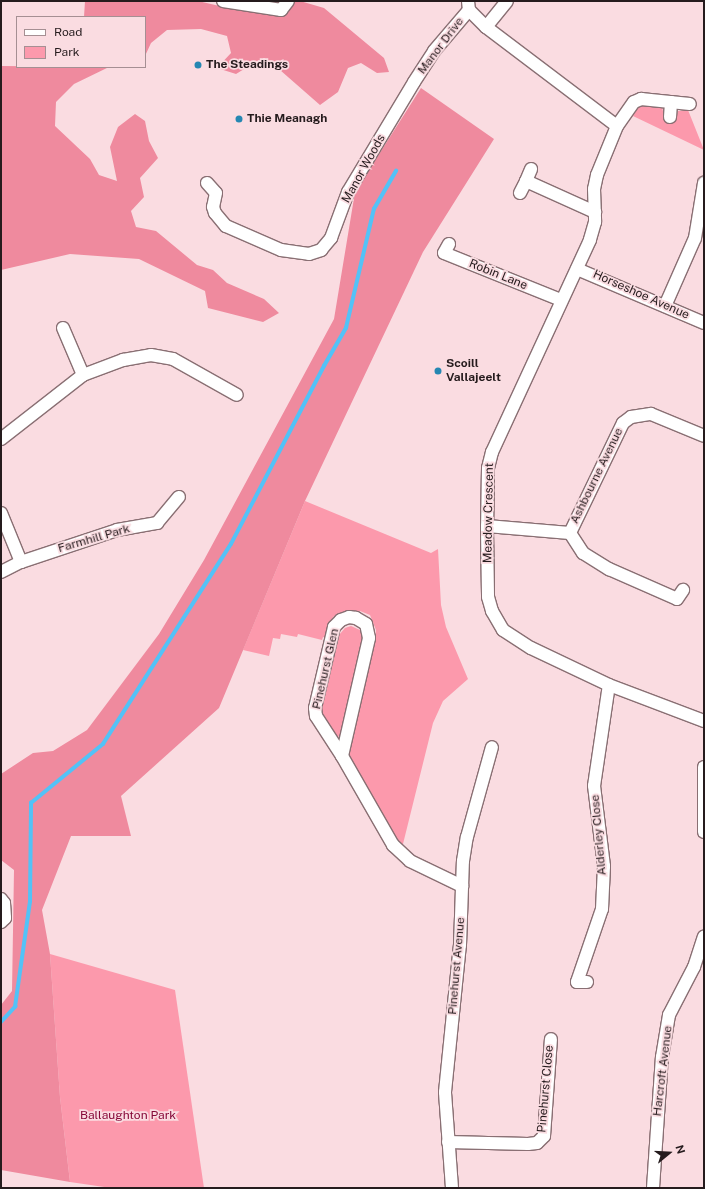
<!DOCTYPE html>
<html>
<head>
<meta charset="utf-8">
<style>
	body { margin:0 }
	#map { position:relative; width:705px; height:1189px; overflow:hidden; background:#fadce1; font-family:"Public Sans",sans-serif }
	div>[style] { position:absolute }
	.green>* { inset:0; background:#fc99ac }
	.forest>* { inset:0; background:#ef8a9e }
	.stream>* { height:3.5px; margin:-1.75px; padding:0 1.75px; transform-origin:1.75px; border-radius:1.75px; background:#53c2f7 }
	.roads { filter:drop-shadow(1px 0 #896f73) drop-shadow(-1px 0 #896f73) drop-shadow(0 1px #896f73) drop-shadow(0 -1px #896f73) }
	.minor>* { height:12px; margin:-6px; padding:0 6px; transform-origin:6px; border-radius:6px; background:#fff }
	.dots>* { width:11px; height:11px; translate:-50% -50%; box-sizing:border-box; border:2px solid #fadce1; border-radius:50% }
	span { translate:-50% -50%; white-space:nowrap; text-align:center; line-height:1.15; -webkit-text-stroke:3.5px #fadce1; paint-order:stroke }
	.street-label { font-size:12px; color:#251b1d }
	.poi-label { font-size:12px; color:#251b1d; font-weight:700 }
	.left { translate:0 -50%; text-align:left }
	.park-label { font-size:12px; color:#860838 }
	.frame { position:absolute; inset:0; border:2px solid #251b1d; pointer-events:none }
	.legend { position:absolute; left:16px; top:16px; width:130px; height:52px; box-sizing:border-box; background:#fadce1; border:1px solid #a58f93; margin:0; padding:5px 7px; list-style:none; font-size:12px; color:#251b1d }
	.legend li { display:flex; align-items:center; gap:8px; height:20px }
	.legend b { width:20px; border:1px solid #a58f93 }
	.north { position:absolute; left:649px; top:1133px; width:40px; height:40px; -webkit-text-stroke:3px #fadce1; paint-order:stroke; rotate:72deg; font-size:11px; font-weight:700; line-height:16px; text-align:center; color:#251b1d }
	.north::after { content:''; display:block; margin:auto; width:14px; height:18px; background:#251b1d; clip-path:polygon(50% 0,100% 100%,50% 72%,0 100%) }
</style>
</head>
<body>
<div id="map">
	<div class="green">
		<div style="clip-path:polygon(640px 105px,662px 107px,665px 120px,675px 120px,678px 111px,688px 110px,704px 150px,633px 116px)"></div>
		<div style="clip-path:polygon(305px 501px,431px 553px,438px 549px,441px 605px,446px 627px,468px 679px,443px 701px,433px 723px,402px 848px,348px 755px,375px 641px,376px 630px,370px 615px,360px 611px,342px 612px,333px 617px,326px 638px,323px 637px,322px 640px,298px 634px,297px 637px,281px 634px,280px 639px,273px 638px,269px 656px,243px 650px)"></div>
		<div style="clip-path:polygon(351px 626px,360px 630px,364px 637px,341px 736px,337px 737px,322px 716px,321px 708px,339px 635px,345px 628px)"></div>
		<div style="clip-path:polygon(50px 954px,175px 990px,204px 1188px,111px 1188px,70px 1182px,60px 1097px)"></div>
	</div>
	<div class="forest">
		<div style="clip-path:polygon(85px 1px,198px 1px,241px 11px,263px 1px,300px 1px,324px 8px,384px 58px,389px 72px,377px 73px,361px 63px,348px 68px,338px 92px,320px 105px,280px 70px,259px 60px,236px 74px,217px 68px,231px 53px,227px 36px,201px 29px,167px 30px,151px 43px,145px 56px,145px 17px,84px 17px)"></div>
		<div style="clip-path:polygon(1px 66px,109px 67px,74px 84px,56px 102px,55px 126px,90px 159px,99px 175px,117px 181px,110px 147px,118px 127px,135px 114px,145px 121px,149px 141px,158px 158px,140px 178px,144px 197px,131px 211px,136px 227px,156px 231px,197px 265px,213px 270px,227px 283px,264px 299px,279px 313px,263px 322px,208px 308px,205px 291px,139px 259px,70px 254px,1px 270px)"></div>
		<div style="clip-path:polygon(421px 88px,494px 139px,423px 252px,305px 501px,219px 708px,121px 796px,131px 836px,71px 836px,42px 910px,50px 954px,60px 1097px,70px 1182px,1px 1170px,1px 1005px,12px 991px,14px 870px,1px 860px,1px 774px,33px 753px,53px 751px,87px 730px,159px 634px,204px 560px,334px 319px,355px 192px)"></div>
	</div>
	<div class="stream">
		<div style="left:1px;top:1022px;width:21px;rotate:-47deg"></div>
		<div style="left:15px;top:1007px;width:106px;rotate:-81.9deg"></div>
		<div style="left:30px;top:902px;width:99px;rotate:-89.4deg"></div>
		<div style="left:31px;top:803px;width:93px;rotate:-39.3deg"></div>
		<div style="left:103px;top:744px;width:237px;rotate:-57.4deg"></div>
		<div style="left:231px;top:544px;width:201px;rotate:-62.4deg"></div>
		<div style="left:324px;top:366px;width:44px;rotate:-59.9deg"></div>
		<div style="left:346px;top:328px;width:122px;rotate:-76.8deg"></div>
		<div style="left:374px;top:209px;width:44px;rotate:-59.9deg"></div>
	</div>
	<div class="roads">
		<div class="minor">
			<div style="left:223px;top:1px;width:59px;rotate:8.8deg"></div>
			<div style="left:281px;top:10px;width:11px;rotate:-52deg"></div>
			<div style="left:468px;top:1px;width:9px;rotate:84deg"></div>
			<div style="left:469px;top:10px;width:24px;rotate:45deg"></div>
			<div style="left:486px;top:27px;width:164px;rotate:37.1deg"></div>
			<div style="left:617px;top:126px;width:53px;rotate:112.2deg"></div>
			<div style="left:597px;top:175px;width:14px;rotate:102deg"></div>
			<div style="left:594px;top:189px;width:33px;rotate:88deg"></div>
			<div style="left:595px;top:222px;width:19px;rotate:106deg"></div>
			<div style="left:590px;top:240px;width:234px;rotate:114.8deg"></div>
			<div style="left:492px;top:452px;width:16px;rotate:104deg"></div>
			<div style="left:488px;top:468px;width:63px;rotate:90.9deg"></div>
			<div style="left:487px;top:531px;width:66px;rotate:89.1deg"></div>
			<div style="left:488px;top:597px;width:15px;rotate:74deg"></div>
			<div style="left:492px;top:611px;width:22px;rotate:60deg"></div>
			<div style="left:503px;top:630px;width:33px;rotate:33deg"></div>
			<div style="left:531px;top:648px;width:86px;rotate:25.4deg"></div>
			<div style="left:609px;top:685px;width:102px;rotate:20.8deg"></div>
			<div style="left:486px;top:27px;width:33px;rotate:-51deg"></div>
			<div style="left:670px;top:117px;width:15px;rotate:-86deg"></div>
			<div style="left:617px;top:126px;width:29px;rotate:-55deg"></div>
			<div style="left:634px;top:102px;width:8px;rotate:-23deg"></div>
			<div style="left:641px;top:99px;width:49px;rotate:5.8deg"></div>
			<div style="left:526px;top:181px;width:13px;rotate:-67deg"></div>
			<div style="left:207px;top:183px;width:13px;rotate:48deg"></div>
			<div style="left:216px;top:193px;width:14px;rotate:102deg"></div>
			<div style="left:213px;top:207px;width:6px;rotate:72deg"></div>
			<div style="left:215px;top:213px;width:17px;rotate:50deg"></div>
			<div style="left:226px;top:226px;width:60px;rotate:23.6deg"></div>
			<div style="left:281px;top:250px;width:28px;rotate:8deg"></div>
			<div style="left:309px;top:254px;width:13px;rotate:-18deg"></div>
			<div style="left:321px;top:250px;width:16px;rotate:-50deg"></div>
			<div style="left:331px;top:238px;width:49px;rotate:-69.7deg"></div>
			<div style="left:348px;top:192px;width:128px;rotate:-59deg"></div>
			<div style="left:414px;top:82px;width:37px;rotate:-57deg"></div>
			<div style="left:434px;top:51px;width:54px;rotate:-49.5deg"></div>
			<div style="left:520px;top:193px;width:13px;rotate:-63deg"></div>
			<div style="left:526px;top:181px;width:76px;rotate:24.2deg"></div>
			<div style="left:449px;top:244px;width:10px;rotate:119deg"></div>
			<div style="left:444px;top:253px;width:126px;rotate:21.9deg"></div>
			<div style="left:577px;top:269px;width:138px;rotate:23deg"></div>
			<div style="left:665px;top:306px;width:74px;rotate:-66.2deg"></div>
			<div style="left:695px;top:238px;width:56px;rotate:-80.7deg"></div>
			<div style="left:63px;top:328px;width:51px;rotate:66.9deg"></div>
			<div style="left:1px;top:439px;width:104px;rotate:-38deg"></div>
			<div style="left:83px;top:375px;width:43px;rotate:-20.6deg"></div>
			<div style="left:123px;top:360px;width:28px;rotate:-10deg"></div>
			<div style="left:151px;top:355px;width:22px;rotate:10deg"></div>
			<div style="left:173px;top:359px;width:73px;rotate:29.4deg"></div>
			<div style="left:1px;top:513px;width:53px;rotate:67.8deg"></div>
			<div style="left:21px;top:562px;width:101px;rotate:-18.4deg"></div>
			<div style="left:117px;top:530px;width:41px;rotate:-9.9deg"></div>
			<div style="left:157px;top:523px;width:34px;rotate:-50deg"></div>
			<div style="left:487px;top:526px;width:83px;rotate:4.8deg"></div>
			<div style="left:570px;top:533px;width:122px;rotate:-64.3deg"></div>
			<div style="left:623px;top:423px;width:10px;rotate:-37deg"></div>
			<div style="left:631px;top:417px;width:20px;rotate:-9deg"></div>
			<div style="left:651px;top:414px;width:57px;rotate:22.5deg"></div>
			<div style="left:570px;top:533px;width:24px;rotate:57deg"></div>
			<div style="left:583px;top:553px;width:31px;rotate:32deg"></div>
			<div style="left:609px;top:569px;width:74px;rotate:23.8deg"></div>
			<div style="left:677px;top:599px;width:11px;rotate:-56deg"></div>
			<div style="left:1px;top:572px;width:22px;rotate:-27deg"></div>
			<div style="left:342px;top:756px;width:121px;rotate:-77.1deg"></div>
			<div style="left:369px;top:638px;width:14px;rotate:-102deg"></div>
			<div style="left:366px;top:624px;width:12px;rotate:-149deg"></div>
			<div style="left:356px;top:618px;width:7px;rotate:-172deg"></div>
			<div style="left:349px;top:617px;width:9px;rotate:159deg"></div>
			<div style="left:341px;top:620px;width:10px;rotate:135deg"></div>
			<div style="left:334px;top:627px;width:83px;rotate:103.2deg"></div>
			<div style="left:315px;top:708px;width:8px;rotate:83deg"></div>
			<div style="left:316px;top:716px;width:48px;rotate:57deg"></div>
			<div style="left:342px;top:756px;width:103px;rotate:60.2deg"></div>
			<div style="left:393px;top:845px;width:23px;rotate:43deg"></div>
			<div style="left:410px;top:861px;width:58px;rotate:25.7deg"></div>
			<div style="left:704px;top:767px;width:65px;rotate:90deg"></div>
			<div style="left:1px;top:899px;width:5px;rotate:53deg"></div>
			<div style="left:4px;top:903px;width:15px;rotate:86deg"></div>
			<div style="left:5px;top:918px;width:6px;rotate:135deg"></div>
			<div style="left:587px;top:982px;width:10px;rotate:180deg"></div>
			<div style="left:577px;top:982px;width:77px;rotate:-71.1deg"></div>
			<div style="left:602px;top:909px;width:43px;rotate:-87.3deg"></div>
			<div style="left:604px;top:866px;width:81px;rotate:-97.1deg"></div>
			<div style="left:594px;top:786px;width:102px;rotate:-81.6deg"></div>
			<div style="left:448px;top:1142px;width:80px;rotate:1.4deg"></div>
			<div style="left:528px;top:1144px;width:9px;rotate:-6deg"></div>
			<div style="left:537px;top:1143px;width:10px;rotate:-45deg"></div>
			<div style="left:544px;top:1136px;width:97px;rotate:-85.9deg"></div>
			<div style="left:452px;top:1188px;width:96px;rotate:-94.2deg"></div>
			<div style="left:445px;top:1092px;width:148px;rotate:-84.2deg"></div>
			<div style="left:460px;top:945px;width:84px;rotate:-88deg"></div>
			<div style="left:463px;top:861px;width:24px;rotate:-81deg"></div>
			<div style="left:467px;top:837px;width:93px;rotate:-74.5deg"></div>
			<div style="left:653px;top:1188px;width:131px;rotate:-86.1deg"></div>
			<div style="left:662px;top:1057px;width:43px;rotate:-80.5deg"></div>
			<div style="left:669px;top:1015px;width:54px;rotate:-62.5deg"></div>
			<div style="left:694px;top:967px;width:32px;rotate:-72deg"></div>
		</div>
	</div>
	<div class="dots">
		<div style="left:198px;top:65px;background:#2587b2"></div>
		<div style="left:239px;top:119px;background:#2587b2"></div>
		<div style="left:438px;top:371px;background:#2587b2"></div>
	</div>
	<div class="street-label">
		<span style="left:441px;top:46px;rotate:-53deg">Manor Drive</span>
		<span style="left:364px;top:169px;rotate:-61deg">Manor Woods</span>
		<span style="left:498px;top:275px;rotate:22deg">Robin Lane</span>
		<span style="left:641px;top:295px;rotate:24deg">Horseshoe Avenue</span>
		<span style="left:597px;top:476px;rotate:-64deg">Ashbourne Avenue</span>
		<span style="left:489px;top:513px;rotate:-89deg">Meadow Crescent</span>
		<span style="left:94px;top:539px;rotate:-16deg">Farmhill Park</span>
		<span style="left:326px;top:669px;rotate:-77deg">Pinehurst Glen</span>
		<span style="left:599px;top:835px;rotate:-95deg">Alderley Close</span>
		<span style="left:457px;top:966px;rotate:-85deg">Pinehurst Avenue</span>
		<span style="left:663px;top:1071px;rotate:-83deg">Harcroft Avenue</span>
		<span style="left:546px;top:1089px;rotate:-85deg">Pinehurst Close</span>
	</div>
	<div class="poi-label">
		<span class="left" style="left:206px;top:65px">The Steadings</span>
		<span class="left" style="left:247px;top:119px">Thie Meanagh</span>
		<span class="left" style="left:446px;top:371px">Scoill<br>Vallajeelt</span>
	</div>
	<div class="park-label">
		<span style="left:128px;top:1116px">Ballaughton Park</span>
	</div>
	<div class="frame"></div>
	<ul class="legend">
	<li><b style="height:5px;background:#fff"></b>Road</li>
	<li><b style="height:11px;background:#fc99ac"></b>Park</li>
	</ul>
	<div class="north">N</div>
</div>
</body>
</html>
